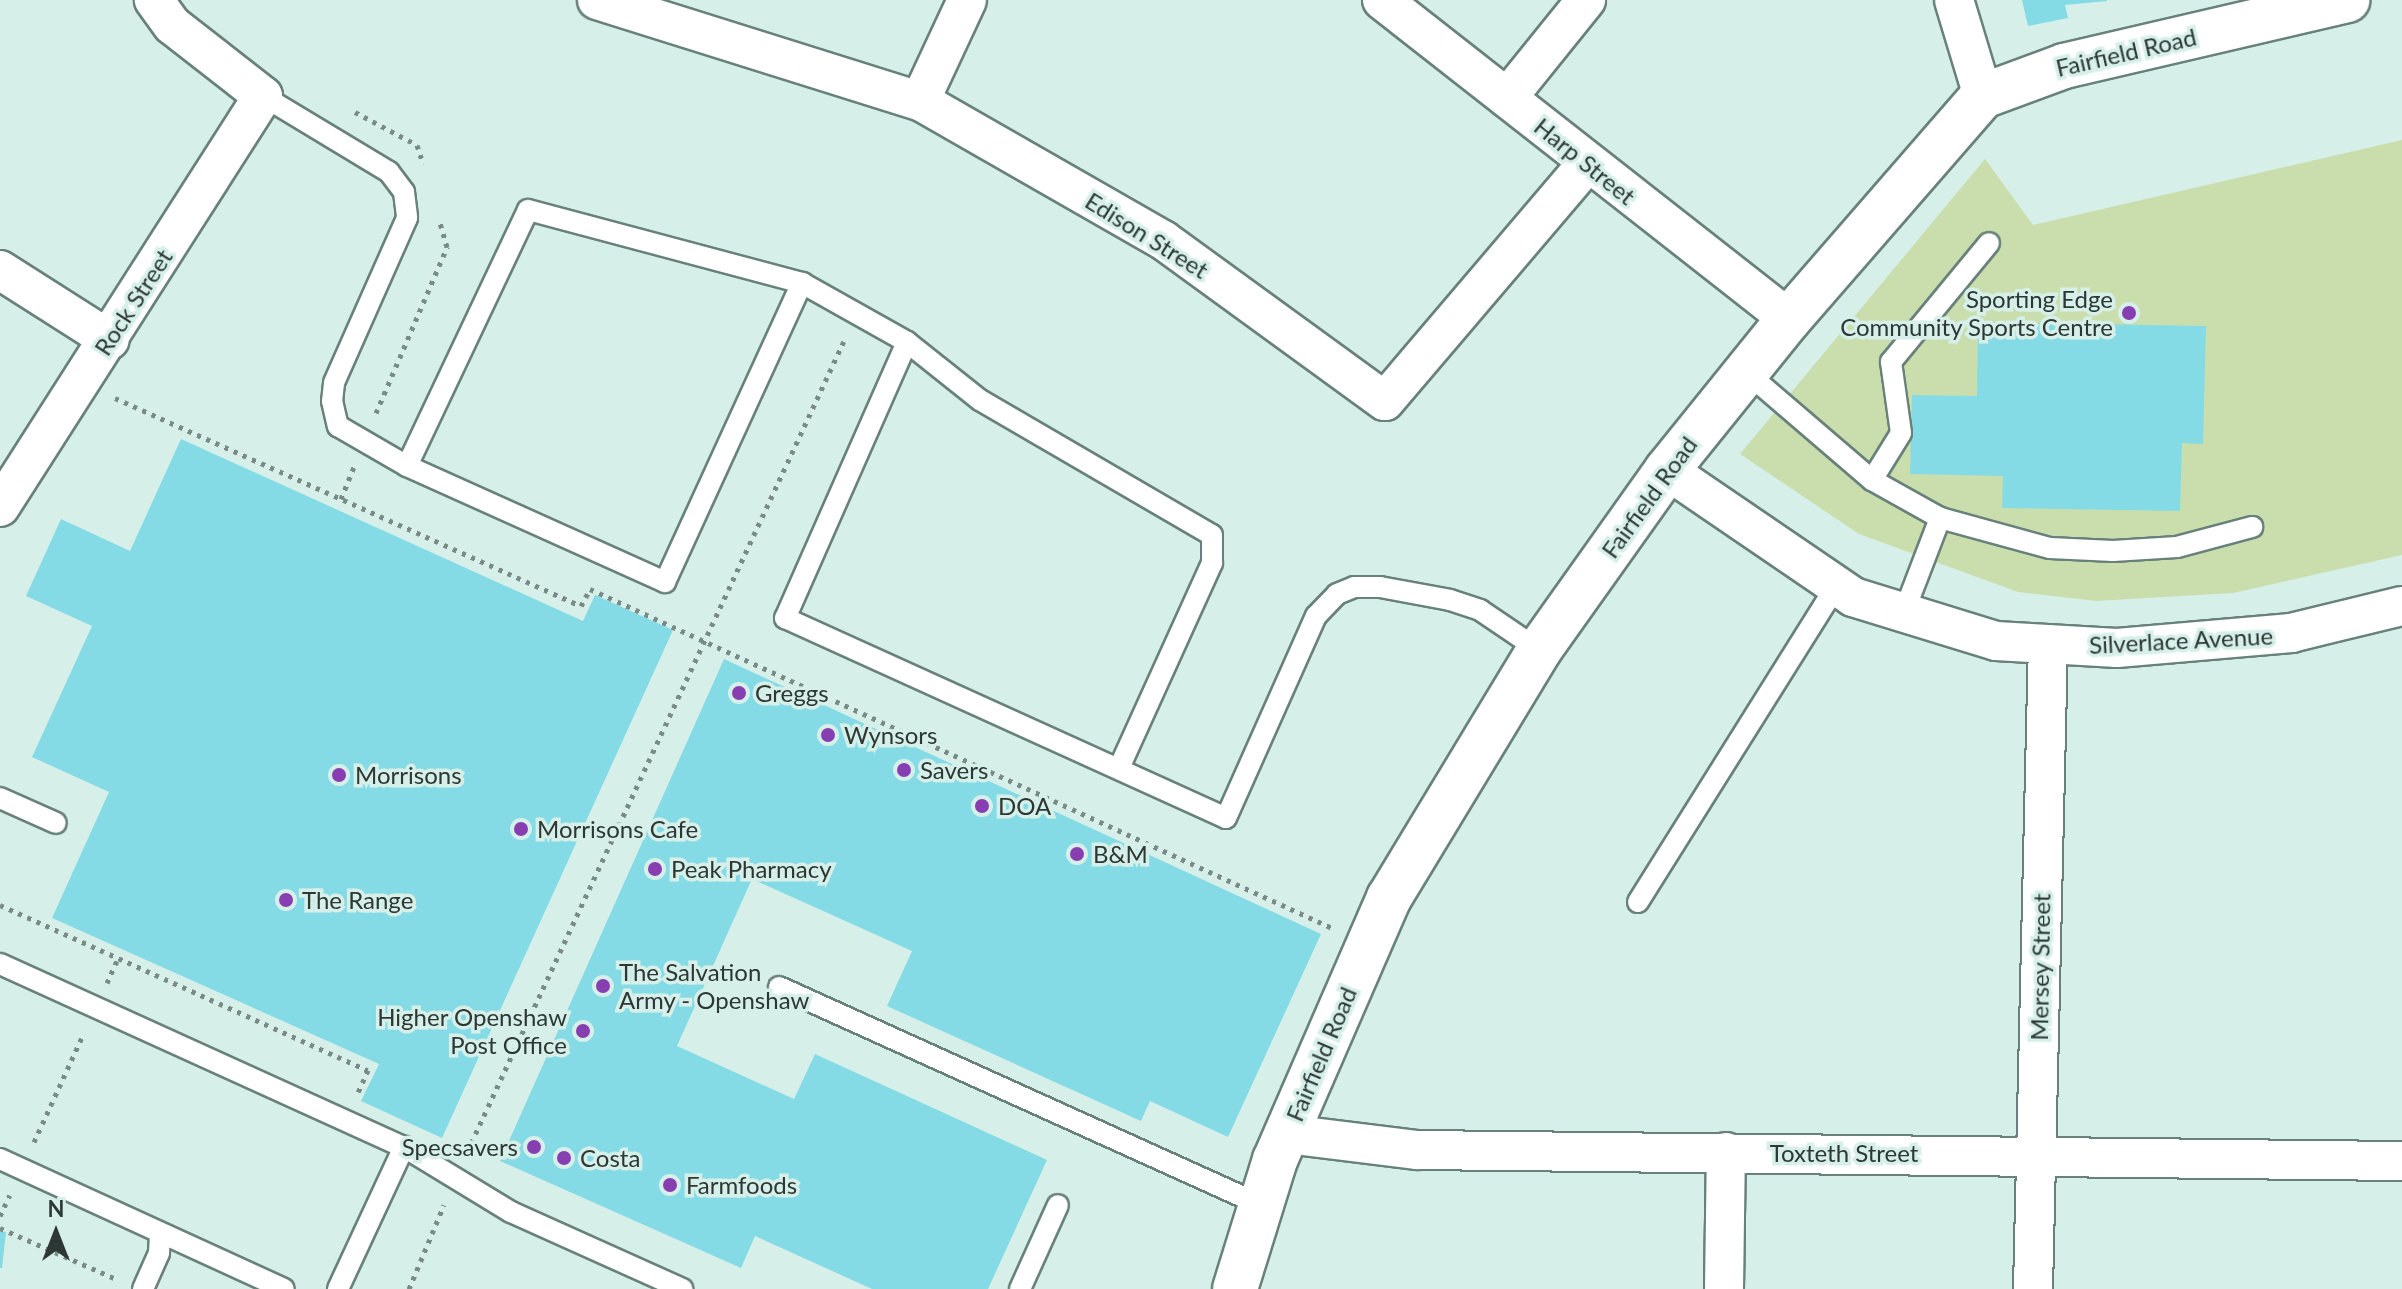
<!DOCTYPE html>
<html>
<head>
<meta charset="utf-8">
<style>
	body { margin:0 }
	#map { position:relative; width:2402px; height:1289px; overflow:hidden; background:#d6f0e9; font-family:Lato,sans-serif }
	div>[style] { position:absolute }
	.green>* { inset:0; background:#cadead }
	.building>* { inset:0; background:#84dbe5 }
	.path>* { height:5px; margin-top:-2.5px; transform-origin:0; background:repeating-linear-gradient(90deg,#7a8b87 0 4px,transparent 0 10px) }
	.roads { filter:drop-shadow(2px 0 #69817b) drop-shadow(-2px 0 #69817b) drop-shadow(0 2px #69817b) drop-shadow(0 -2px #69817b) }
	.service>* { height:20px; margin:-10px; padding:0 10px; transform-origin:10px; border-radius:10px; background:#fff }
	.minor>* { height:38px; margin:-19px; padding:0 19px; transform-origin:19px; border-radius:19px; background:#fff }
	.tertiary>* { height:44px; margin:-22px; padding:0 22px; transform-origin:22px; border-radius:22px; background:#fff }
	.dots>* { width:22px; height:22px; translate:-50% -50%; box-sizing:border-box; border:4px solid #d6f0e9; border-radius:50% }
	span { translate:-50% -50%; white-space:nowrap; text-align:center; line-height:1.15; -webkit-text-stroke:7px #d6f0e9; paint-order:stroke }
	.street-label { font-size:24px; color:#2d3734 }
	.poi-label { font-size:24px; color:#2d3734 }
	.right { translate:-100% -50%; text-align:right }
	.left { translate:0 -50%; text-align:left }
	.north { position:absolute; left:16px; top:1193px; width:80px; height:80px; -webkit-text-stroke:6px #d6f0e9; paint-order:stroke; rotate:0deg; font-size:22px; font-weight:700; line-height:32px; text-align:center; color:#2d3734 }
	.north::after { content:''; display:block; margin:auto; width:28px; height:36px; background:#2d3734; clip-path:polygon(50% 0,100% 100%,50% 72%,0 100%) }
</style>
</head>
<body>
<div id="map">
	<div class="green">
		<div style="clip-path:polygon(2402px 140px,2402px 555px,2233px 593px,2096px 601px,2018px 592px,1859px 534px,1740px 454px,1985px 159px,2033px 225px)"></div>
	</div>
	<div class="building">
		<div style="clip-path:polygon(2022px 0,2107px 0,2107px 1px,2065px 5px,2068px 18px,2028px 26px)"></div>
		<div style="clip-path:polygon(1978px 322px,2206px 326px,2203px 444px,2182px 443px,2180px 511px,2002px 508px,2003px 476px,1910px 474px,1912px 395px,1977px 396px)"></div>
		<div style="clip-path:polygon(181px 439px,583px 621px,595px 595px,673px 630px,442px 1138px,361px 1101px,379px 1064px,52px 918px,109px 792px,32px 757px,92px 626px,26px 596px,61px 519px,130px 551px)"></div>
		<div style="clip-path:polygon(724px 659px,1321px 934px,1228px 1137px,1150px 1101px,1141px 1121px,887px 1006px,912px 951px,752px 879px,677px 1046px,794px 1099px,815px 1054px,1047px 1160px,988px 1289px,872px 1289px,755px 1236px,741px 1268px,500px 1161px)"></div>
		<div style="clip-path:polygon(0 1231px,6px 1232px,2px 1268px,0 1268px)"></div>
	</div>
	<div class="path">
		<div style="left:355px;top:112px;width:70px;rotate:28deg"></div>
		<div style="left:417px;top:145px;width:20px;rotate:72deg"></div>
		<div style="left:115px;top:398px;width:510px;rotate:24.05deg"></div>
		<div style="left:581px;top:606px;width:19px;rotate:-62deg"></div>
		<div style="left:590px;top:589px;width:816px;rotate:24.55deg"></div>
		<div style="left:376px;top:413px;width:181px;rotate:-66.8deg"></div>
		<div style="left:447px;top:247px;width:29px;rotate:-106deg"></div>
		<div style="left:341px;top:499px;width:35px;rotate:-68deg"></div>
		<div style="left:0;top:905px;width:403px;rotate:24.2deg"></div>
		<div style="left:368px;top:1070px;width:24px;rotate:114deg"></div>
		<div style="left:107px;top:983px;width:27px;rotate:-66deg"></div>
		<div style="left:34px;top:1142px;width:118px;rotate:-65.4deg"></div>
		<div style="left:467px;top:1152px;width:894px;rotate:-65.07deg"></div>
		<div style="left:0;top:1216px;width:23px;rotate:-65deg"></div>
		<div style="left:0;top:1228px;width:127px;rotate:23.7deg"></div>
		<div style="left:409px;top:1289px;width:91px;rotate:-67.4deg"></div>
	</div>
	<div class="roads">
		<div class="service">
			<div style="left:263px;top:96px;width:147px;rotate:31.1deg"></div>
			<div style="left:389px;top:172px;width:25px;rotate:53deg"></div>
			<div style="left:404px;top:192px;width:26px;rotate:83deg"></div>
			<div style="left:407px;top:218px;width:180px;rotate:113.9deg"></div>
			<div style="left:334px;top:383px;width:18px;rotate:96deg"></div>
			<div style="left:332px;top:401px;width:26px;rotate:77deg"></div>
			<div style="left:338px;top:426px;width:80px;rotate:30.1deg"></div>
			<div style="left:407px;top:466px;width:283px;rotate:24.2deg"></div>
			<div style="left:665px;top:582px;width:329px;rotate:-65.4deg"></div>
			<div style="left:802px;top:283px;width:120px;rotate:29.3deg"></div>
			<div style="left:907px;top:342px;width:302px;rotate:113.8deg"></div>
			<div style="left:785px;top:618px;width:484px;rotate:24.4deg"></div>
			<div style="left:1226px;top:818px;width:221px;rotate:-66deg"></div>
			<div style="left:1316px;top:616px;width:30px;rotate:-46deg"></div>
			<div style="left:1337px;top:594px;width:18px;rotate:-22deg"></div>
			<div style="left:1354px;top:587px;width:26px"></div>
			<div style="left:1380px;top:587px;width:71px;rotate:10.5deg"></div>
			<div style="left:1450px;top:600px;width:32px;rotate:18deg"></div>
			<div style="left:1480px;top:610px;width:71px;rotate:34.1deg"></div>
			<div style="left:907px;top:342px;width:93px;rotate:38.5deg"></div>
			<div style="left:980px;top:400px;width:268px;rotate:30.2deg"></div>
			<div style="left:1212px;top:535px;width:28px;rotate:90deg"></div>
			<div style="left:1212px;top:563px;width:225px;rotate:114.4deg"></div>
			<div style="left:1746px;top:372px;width:166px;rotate:40.6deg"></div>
			<div style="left:1872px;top:480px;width:78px;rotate:29.2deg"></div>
			<div style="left:1940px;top:518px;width:114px;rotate:15.3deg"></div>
			<div style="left:2050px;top:548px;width:63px;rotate:2.7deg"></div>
			<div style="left:2113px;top:551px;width:64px;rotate:-3.6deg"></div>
			<div style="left:2177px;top:547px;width:78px;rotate:-14.9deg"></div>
			<div style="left:407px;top:466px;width:283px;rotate:-64.7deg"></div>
			<div style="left:528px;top:210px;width:284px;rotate:14.9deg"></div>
			<div style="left:1872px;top:480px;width:55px;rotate:-58.3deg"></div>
			<div style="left:1901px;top:433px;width:72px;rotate:-98deg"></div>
			<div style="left:1891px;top:362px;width:154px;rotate:-50.5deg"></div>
			<div style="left:1904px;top:612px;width:101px;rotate:-69deg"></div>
			<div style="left:0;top:798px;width:61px;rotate:24.1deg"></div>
			<div style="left:1638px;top:902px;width:374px;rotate:-57.9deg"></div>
			<div style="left:0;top:964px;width:444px;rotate:24.4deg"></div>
			<div style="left:404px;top:1147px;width:125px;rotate:31.3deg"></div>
			<div style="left:511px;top:1212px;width:188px;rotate:24.2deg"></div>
			<div style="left:779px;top:987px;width:529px;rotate:24.34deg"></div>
			<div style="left:0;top:1159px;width:312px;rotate:24.6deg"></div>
			<div style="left:143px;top:1289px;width:39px;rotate:-66deg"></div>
			<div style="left:159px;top:1253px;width:20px;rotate:-87deg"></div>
			<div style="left:338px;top:1289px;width:157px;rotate:-65.1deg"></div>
			<div style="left:1020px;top:1289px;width:92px;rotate:-65.7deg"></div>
		</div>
		<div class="minor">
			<div style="left:597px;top:0;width:338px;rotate:17.4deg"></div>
			<div style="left:920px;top:101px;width:280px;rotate:29.8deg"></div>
			<div style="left:1163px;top:240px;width:274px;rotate:36deg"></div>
			<div style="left:1385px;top:401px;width:311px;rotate:-49.6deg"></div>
			<div style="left:1382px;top:0;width:517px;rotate:38.09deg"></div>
			<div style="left:1954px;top:0;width:100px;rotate:73.2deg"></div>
			<div style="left:1507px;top:98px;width:126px;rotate:-51.1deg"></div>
			<div style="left:920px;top:101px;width:111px;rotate:-65deg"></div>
			<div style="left:0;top:270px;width:130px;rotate:32.5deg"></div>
			<div style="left:1667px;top:470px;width:225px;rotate:34.3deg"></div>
			<div style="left:1853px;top:597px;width:150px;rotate:17.1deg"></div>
			<div style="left:1996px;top:641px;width:121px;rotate:3.3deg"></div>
			<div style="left:2117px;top:648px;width:175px;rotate:-4.9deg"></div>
			<div style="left:2291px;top:633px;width:114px;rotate:-13.7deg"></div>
			<div style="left:0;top:507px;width:488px;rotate:-57.4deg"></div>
			<div style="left:263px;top:96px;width:115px;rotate:-142deg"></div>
			<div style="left:172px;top:25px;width:31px;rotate:-126deg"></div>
			<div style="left:1287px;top:1134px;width:131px;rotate:7deg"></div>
			<div style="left:1417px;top:1150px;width:985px;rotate:0.64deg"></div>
			<div style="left:1724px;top:1289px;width:137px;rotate:-89.2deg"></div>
			<div style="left:2033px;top:1289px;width:645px;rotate:-88.67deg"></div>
		</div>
		<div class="tertiary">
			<div style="left:1235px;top:1289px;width:135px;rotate:-72.8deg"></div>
			<div style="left:1275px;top:1160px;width:286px;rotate:-66.5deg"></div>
			<div style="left:1389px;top:898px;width:290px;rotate:-58.8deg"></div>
			<div style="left:1539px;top:650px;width:221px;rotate:-54.6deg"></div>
			<div style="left:1667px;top:470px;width:194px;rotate:-51.1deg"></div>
			<div style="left:1789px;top:319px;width:296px;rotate:-49deg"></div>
			<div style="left:1983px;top:96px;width:86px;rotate:-20.3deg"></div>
			<div style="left:2064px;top:66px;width:291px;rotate:-13.1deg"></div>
		</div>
	</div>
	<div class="dots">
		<div style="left:2129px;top:313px;background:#873eb1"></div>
		<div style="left:739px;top:693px;background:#873eb1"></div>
		<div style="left:828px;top:735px;background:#873eb1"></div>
		<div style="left:904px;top:770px;background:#873eb1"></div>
		<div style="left:339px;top:775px;background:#873eb1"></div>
		<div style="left:982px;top:806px;background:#873eb1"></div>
		<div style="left:521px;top:829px;background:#873eb1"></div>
		<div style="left:1077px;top:854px;background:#873eb1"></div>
		<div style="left:655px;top:869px;background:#873eb1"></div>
		<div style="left:286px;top:900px;background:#873eb1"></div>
		<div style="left:603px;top:986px;background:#873eb1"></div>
		<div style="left:583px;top:1031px;background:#873eb1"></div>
		<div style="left:534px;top:1147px;background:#873eb1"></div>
		<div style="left:564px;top:1158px;background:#873eb1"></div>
		<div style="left:670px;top:1185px;background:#873eb1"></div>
	</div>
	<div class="street-label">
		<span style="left:2126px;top:52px;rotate:-13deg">Fairfield Road</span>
		<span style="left:1585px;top:161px;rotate:39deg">Harp Street</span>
		<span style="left:1147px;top:235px;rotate:32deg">Edison Street</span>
		<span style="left:133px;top:302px;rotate:-57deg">Rock Street</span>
		<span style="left:1649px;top:497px;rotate:-54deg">Fairfield Road</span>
		<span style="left:2181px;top:640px;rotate:-3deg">Silverlace Avenue</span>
		<span style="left:2040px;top:967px;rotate:-89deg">Mersey Street</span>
		<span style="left:1321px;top:1054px;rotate:-67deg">Fairfield Road</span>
		<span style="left:1844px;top:1153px">Toxteth Street</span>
	</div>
	<div class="poi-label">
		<span class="right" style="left:2113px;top:313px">Sporting Edge<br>Community Sports Centre</span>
		<span class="left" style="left:755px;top:693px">Greggs</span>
		<span class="left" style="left:844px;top:735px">Wynsors</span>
		<span class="left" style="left:920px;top:770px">Savers</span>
		<span class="left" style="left:355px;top:775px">Morrisons</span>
		<span class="left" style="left:998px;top:806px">DOA</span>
		<span class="left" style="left:537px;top:829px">Morrisons Cafe</span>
		<span class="left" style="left:1093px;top:854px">B&amp;M</span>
		<span class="left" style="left:671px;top:869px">Peak Pharmacy</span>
		<span class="left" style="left:302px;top:900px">The Range</span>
		<span class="left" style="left:619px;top:986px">The Salvation<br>Army - Openshaw</span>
		<span class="right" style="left:567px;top:1031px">Higher Openshaw<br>Post Office</span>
		<span class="right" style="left:518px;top:1147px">Specsavers</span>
		<span class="left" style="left:580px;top:1158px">Costa</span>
		<span class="left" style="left:686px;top:1185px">Farmfoods</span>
	</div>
	<div class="north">N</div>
</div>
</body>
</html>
